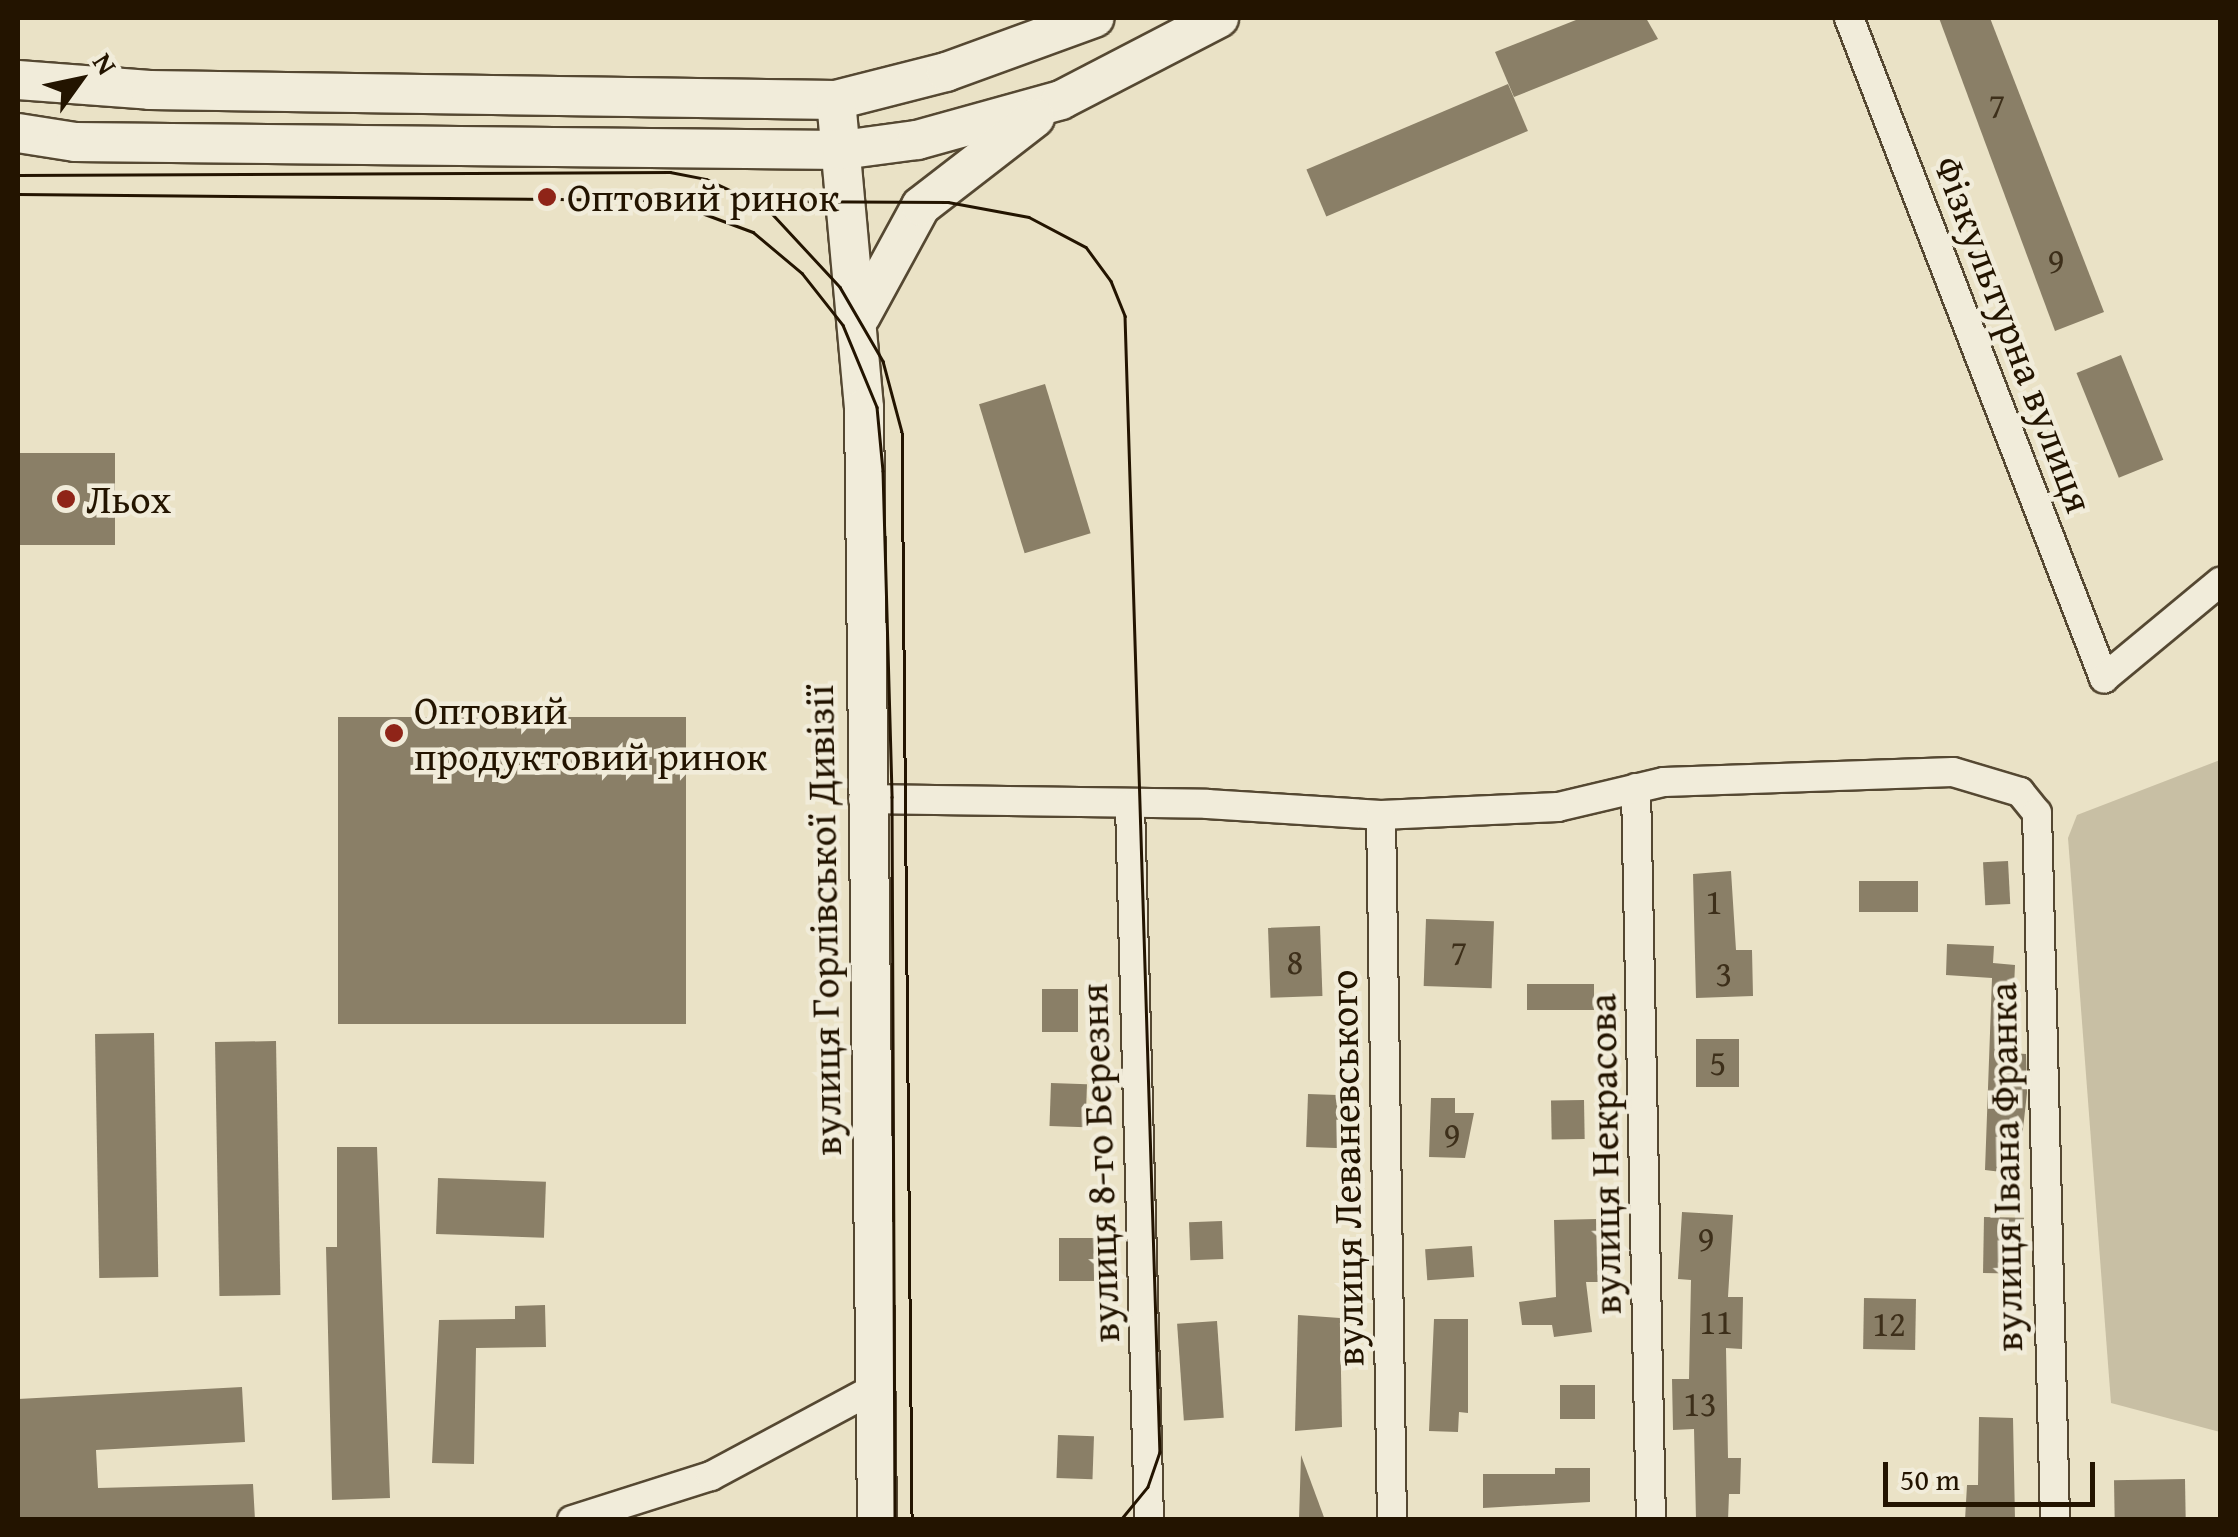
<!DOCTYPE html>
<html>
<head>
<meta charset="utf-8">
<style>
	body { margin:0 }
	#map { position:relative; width:2238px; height:1537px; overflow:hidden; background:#eae2c6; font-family:"Gentium Book Plus",serif }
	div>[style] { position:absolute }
	.green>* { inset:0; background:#c8bfa4 }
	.building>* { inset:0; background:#8a7f67; transform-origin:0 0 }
	.roads { filter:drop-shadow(2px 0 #554832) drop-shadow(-2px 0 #554832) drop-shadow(0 2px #554832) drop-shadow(0 -2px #554832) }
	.street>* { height:28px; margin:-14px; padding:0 14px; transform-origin:14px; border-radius:14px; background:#f1ecda }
	.secondary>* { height:38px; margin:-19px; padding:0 19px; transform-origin:19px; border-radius:19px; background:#f1ecda }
	.tram>* { height:2.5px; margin:-1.25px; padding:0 1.25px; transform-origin:1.25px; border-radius:1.25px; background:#231400 }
	.dots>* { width:28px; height:28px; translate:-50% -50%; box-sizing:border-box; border:5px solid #f1ecda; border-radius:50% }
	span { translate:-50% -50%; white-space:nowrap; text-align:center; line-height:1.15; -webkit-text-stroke:9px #f1ecda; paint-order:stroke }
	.number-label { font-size:35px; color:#3d2f1a }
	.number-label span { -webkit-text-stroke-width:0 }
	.poi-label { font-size:40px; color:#231400 }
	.left { translate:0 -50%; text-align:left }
	.street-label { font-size:40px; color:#231400 }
	.frame { position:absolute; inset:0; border:20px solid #231400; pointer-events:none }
	.north { position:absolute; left:30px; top:30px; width:100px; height:100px; -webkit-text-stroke:8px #f1ecda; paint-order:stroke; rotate:57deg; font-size:28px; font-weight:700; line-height:40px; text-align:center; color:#231400 }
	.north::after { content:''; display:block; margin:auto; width:35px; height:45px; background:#231400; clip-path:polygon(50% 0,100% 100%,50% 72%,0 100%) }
	.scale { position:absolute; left:1883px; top:1462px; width:212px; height:45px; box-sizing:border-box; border:5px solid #231400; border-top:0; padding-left:12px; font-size:30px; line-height:35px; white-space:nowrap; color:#231400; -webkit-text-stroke:8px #f1ecda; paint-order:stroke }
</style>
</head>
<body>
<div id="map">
	<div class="green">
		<div style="clip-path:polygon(2220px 760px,2220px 1432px,2111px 1403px,2068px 838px,2077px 815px)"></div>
	</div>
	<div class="building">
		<div style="clip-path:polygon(1581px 18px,1646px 18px,1658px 39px,1514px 97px,1495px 52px)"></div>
		<div style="clip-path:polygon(1939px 18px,1990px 18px,2104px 312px,2055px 331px)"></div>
		<div style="left:1508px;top:84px;width:51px;height:219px;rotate:67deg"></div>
		<div style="left:2121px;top:355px;width:113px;height:48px;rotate:68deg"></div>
		<div style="left:1045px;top:384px;width:156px;height:69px;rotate:73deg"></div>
		<div style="left:18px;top:453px;width:97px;height:92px"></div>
		<div style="left:338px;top:717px;width:348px;height:307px"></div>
		<div style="left:2008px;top:861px;width:43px;height:25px;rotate:87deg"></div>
		<div style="clip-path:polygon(1731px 871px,1736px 950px,1752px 950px,1753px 996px,1696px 998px,1693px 874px)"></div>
		<div style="left:1859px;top:881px;width:59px;height:31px"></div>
		<div style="left:1426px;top:919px;width:68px;height:67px;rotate:2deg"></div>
		<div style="left:1320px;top:926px;width:70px;height:52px;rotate:88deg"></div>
		<div style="clip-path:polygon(1947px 944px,1994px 946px,1993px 963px,2015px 965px,2011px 1053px,2026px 1054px,2027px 1093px,2018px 1174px,1985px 1170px,1992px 978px,1946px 975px)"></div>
		<div style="left:1594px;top:984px;width:26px;height:67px;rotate:90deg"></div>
		<div style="left:1042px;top:989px;width:36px;height:43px"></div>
		<div style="left:154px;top:1033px;width:244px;height:59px;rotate:89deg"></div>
		<div style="left:1696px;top:1039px;width:43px;height:48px"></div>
		<div style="left:276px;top:1041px;width:254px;height:61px;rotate:89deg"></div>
		<div style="left:1051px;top:1083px;width:36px;height:43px;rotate:2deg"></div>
		<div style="left:1308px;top:1094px;width:37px;height:53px;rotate:2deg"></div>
		<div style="clip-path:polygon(1431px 1098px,1455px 1098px,1455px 1113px,1474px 1113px,1465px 1158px,1429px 1157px)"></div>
		<div style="left:1584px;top:1100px;width:39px;height:33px;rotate:89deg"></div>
		<div style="clip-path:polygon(337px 1147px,377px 1147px,390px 1498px,332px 1500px,326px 1247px,337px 1247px)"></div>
		<div style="left:438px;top:1178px;width:108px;height:56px;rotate:2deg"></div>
		<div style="clip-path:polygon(1682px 1212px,1733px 1215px,1728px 1297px,1743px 1297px,1742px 1349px,1726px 1348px,1728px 1458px,1741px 1458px,1740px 1494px,1729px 1494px,1728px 1520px,1696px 1520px,1694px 1429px,1673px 1430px,1672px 1379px,1689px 1379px,1691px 1280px,1678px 1279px)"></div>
		<div style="left:1984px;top:1217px;width:40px;height:56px;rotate:1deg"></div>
		<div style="clip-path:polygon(1596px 1219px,1598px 1282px,1586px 1282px,1592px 1332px,1554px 1337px,1552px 1325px,1522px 1325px,1519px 1302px,1556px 1297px,1554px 1220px)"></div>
		<div style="left:1222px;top:1221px;width:38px;height:33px;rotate:88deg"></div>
		<div style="left:1059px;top:1238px;width:35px;height:43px"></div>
		<div style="left:1472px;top:1246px;width:31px;height:47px;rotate:86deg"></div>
		<div style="left:1864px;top:1298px;width:52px;height:51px;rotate:1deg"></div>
		<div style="clip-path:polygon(545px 1305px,546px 1347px,476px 1348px,474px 1464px,432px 1463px,439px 1320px,515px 1319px,515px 1306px)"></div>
		<div style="clip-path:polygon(1298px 1315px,1340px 1318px,1342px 1427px,1295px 1431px)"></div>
		<div style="clip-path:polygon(1434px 1319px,1468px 1319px,1468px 1413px,1459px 1412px,1458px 1432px,1429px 1431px)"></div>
		<div style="left:1217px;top:1321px;width:97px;height:40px;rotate:86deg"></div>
		<div style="left:1560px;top:1385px;width:35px;height:34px"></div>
		<div style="clip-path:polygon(242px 1387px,245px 1442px,96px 1450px,98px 1488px,253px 1484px,255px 1520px,18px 1520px,18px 1399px)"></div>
		<div style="clip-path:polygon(1979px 1417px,2013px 1418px,2015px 1520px,1965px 1520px,1967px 1485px,1978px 1485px)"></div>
		<div style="left:1058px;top:1435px;width:36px;height:43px;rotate:2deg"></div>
		<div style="clip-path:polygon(1301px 1455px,1325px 1520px,1299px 1520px)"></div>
		<div style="clip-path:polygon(1555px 1468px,1590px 1468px,1590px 1502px,1483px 1508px,1483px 1474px,1555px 1474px)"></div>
		<div style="left:2185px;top:1479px;width:41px;height:71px;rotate:89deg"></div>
	</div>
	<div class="roads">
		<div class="street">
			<div style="left:1849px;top:18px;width:708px;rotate:68.88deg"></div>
			<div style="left:2104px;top:678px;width:151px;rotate:-39.6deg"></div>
			<div style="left:1636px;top:788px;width:732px;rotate:88.83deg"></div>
			<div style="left:863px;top:799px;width:344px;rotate:0.8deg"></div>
			<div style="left:1207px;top:804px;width:174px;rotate:3.6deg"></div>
			<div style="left:1381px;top:815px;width:177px;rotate:-2.6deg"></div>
			<div style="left:1558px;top:807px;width:109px;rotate:-13.3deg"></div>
			<div style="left:1664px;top:782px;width:289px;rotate:-2deg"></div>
			<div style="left:1953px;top:772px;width:70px;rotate:16.6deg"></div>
			<div style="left:2020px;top:792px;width:27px;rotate:51deg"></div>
			<div style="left:2037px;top:813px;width:707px;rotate:88.54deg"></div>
			<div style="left:1130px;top:805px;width:715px;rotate:88.48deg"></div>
			<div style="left:1381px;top:815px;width:705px;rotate:89.11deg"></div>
			<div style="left:572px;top:1520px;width:146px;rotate:-17.6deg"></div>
			<div style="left:711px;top:1476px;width:188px;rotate:-28.2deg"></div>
		</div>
		<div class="secondary">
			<div style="left:18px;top:80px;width:132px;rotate:4.3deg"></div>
			<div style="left:150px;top:90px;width:686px;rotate:0.84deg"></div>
			<div style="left:836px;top:100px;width:114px;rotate:-14.3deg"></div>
			<div style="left:946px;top:72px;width:158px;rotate:-20deg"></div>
			<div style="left:836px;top:100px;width:309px;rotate:84.8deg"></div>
			<div style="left:864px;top:408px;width:1112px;rotate:89.33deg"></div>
			<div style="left:18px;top:133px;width:58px;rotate:9deg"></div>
			<div style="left:75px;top:142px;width:767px;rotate:0.6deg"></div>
			<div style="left:842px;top:150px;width:76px;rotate:-7.6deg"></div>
			<div style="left:917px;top:140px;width:149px;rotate:-15.5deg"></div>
			<div style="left:1061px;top:100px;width:178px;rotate:-27.4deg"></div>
			<div style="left:861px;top:316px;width:125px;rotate:-61.4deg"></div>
			<div style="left:921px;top:206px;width:144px;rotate:-37.7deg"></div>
		</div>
	</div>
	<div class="tram">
		<div style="left:18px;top:175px;width:652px;rotate:-0.26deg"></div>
		<div style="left:670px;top:172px;width:37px;rotate:11deg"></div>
		<div style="left:706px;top:179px;width:66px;rotate:25deg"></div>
		<div style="left:766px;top:207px;width:109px;rotate:47.2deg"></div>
		<div style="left:840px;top:287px;width:86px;rotate:59.8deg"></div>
		<div style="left:883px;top:361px;width:73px;rotate:75deg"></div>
		<div style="left:902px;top:432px;width:1088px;rotate:89.47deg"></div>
		<div style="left:18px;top:194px;width:649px;rotate:0.53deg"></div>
		<div style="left:667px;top:200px;width:92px;rotate:20.4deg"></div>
		<div style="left:753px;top:232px;width:64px;rotate:39.9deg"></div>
		<div style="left:802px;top:273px;width:66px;rotate:51.7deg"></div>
		<div style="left:843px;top:325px;width:89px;rotate:67.5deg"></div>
		<div style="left:877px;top:407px;width:64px;rotate:84.6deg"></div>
		<div style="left:883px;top:471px;width:326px;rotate:88.4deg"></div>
		<div style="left:892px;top:797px;width:723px;rotate:89.76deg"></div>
		<div style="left:758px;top:201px;width:190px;rotate:0.3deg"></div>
		<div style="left:948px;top:202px;width:82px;rotate:10.5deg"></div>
		<div style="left:1029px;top:217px;width:64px;rotate:27.8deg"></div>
		<div style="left:1086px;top:247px;width:42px;rotate:53.7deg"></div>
		<div style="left:1111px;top:281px;width:38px;rotate:68deg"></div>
		<div style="left:1125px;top:316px;width:1137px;rotate:88.24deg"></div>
		<div style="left:1160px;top:1452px;width:37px;rotate:109deg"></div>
		<div style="left:1148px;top:1487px;width:43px;rotate:129.3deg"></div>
	</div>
	<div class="dots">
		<div style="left:547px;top:197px;background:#8f2418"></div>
		<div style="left:66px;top:499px;background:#8f2418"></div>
		<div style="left:394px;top:733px;background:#8f2418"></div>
	</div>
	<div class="number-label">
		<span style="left:1997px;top:106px">7</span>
		<span style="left:2056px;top:261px">9</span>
		<span style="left:1714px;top:902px">1</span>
		<span style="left:1459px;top:953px">7</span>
		<span style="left:1295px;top:962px">8</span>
		<span style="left:1724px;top:974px">3</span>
		<span style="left:1718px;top:1063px">5</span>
		<span style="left:1452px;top:1135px">9</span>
		<span style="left:1706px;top:1239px">9</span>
		<span style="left:1716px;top:1322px">11</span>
		<span style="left:1889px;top:1324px">12</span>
		<span style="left:1700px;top:1404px">13</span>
	</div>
	<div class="poi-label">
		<span class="left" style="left:567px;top:197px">Оптовий ринок</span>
		<span class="left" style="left:86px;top:499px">Льох</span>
		<span class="left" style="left:414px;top:733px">Оптовий<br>продуктовий ринок</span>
	</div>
	<div class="street-label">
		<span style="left:2014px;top:334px;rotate:69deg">Фізкультурна вулиця</span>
		<span style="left:823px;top:920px;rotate:-91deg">вулиця Горлівської Дивізії</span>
		<span style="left:1604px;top:1154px;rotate:-91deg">вулиця Некрасова</span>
		<span style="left:1099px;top:1163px;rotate:-92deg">вулиця 8-го Березня</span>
		<span style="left:2005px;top:1167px;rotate:-91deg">вулиця Івана Франка</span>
		<span style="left:1346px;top:1168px;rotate:-91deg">вулиця Леваневського</span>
	</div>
	<div class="frame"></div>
	<div class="north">N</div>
	<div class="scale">50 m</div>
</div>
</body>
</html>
